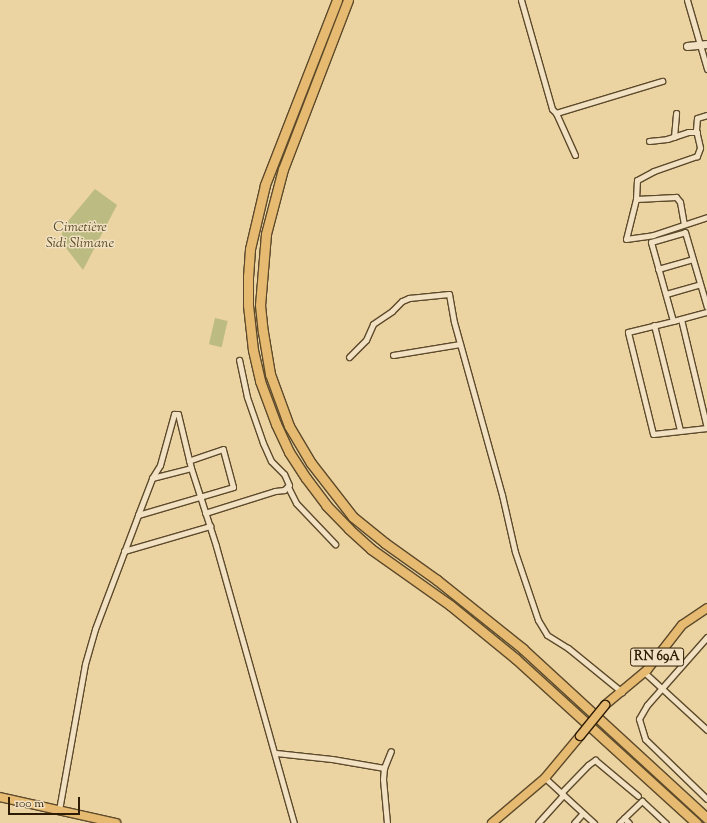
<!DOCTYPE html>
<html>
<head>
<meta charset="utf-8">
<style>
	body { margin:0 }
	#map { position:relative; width:707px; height:823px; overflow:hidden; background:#ebd3a2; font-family:"Sorts Mill Goudy",serif }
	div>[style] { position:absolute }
	.green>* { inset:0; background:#bcbb82; transform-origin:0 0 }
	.roads { filter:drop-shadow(1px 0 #5c4a2b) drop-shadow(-1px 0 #5c4a2b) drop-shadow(0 1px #5c4a2b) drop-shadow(0 -1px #5c4a2b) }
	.street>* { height:5px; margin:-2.5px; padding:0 2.5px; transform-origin:2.5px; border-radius:2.5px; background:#f2e2c3 }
	.secondary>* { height:7px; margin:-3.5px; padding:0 3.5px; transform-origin:3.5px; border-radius:3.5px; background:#f2e2c3 }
	.primary>* { height:8px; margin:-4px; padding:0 4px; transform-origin:4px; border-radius:4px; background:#e6ba71 }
	.highway>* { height:9px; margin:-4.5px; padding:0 4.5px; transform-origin:4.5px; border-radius:4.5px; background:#e6ba71 }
	.bridges { filter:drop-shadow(1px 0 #2d1c03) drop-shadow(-1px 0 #2d1c03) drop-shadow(0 1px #2d1c03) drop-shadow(0 -1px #2d1c03) }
	.primary-bridge>* { height:8px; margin:-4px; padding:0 4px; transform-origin:4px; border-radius:4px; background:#e6ba71 }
	span { translate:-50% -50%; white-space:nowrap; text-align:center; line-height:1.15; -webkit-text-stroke:3px #f2e2c3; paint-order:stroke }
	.shield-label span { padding:1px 3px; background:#f2e2c3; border:1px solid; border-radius:3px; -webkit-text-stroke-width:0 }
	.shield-label { font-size:13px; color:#2d1c03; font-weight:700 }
	.park-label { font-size:14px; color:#584c29; font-style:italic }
	.scale { position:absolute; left:8px; top:797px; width:72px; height:18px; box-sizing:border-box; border:2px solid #2d1c03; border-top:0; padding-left:5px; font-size:12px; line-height:14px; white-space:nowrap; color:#2d1c03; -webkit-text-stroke:3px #f2e2c3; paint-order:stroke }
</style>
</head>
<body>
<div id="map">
	<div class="green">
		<div style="clip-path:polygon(95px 189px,117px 205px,83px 270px,66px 248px,61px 237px,63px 230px,69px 220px)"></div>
		<div style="left:215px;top:318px;width:13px;height:27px;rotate:13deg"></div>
	</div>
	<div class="roads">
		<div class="street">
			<div style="left:521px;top:0;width:113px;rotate:74.1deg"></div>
			<div style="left:552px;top:109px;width:6px;rotate:45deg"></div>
			<div style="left:556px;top:113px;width:46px;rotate:65.7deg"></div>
			<div style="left:687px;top:0;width:72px;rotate:73.8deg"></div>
			<div style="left:556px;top:113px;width:111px;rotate:-16.8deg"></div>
			<div style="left:707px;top:115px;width:10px;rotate:163deg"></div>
			<div style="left:697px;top:118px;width:12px;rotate:95deg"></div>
			<div style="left:696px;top:130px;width:18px;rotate:77deg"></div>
			<div style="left:700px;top:148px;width:9px;rotate:111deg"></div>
			<div style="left:697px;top:156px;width:46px;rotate:160.8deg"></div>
			<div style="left:654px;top:171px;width:19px;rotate:152deg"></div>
			<div style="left:637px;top:180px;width:19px;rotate:93deg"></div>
			<div style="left:636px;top:199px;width:41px;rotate:104deg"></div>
			<div style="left:626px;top:239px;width:27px;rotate:-8deg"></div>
			<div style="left:653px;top:235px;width:57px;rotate:-18.4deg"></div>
			<div style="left:674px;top:137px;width:24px;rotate:-85deg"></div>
			<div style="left:649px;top:141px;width:18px;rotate:-6deg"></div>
			<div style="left:667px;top:139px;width:22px;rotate:-18deg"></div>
			<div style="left:688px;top:132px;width:9px"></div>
			<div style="left:636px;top:199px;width:40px;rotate:-2.9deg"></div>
			<div style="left:676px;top:197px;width:6px;rotate:51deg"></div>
			<div style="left:680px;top:202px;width:22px;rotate:80deg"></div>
			<div style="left:658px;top:269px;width:36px;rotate:-16deg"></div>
			<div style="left:666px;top:294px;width:35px;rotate:-16deg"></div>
			<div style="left:681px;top:319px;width:112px;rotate:76.6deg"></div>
			<div style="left:707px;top:428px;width:54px;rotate:173.7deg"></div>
			<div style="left:653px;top:434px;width:105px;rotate:-103.8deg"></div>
			<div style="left:628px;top:332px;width:46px;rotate:-13.7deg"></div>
			<div style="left:673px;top:321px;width:35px;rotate:-15deg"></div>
			<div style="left:673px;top:321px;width:82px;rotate:-105.6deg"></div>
			<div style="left:651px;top:242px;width:35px;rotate:-16deg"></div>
			<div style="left:685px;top:232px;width:78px;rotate:73.7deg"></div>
			<div style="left:654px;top:325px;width:108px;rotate:76.1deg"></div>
			<div style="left:393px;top:355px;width:68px;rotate:-9.3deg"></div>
			<div style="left:349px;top:357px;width:24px;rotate:-45deg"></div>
			<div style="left:366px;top:340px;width:17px;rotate:-66deg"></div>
			<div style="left:373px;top:324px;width:23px;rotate:-34deg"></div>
			<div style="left:392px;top:311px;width:14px;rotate:-45deg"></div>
			<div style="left:402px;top:301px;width:8px;rotate:-23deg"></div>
			<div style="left:409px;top:298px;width:40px;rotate:-5.7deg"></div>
			<div style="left:449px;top:294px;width:28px;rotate:80deg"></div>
			<div style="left:454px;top:322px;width:180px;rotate:74.5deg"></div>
			<div style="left:502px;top:495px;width:58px;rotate:77.2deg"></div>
			<div style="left:515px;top:552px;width:72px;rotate:71.3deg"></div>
			<div style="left:538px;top:620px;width:17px;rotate:59deg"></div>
			<div style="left:547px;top:635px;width:25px;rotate:32deg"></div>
			<div style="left:568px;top:648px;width:70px;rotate:39.2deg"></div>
			<div style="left:152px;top:478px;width:40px;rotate:-14.4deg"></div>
			<div style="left:288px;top:487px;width:18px;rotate:63deg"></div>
			<div style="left:296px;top:503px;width:57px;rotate:46.4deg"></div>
			<div style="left:205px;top:513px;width:73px;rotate:-17.4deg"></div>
			<div style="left:275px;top:491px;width:9px;rotate:-6deg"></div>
			<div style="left:284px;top:490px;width:7px;rotate:-45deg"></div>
			<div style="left:289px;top:485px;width:12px;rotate:-114deg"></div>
			<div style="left:284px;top:474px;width:18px;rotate:-135deg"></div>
			<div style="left:271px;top:461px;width:20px;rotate:-114deg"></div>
			<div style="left:263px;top:443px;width:49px;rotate:-109.2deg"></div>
			<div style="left:247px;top:397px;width:38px;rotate:-102deg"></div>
			<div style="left:138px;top:515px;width:99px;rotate:-16.4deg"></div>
			<div style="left:233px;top:487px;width:39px;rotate:-105deg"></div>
			<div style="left:223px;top:449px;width:36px;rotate:161deg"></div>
			<div style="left:124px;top:551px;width:90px;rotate:-16.2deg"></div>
			<div style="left:707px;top:637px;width:91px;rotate:131.4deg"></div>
			<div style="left:647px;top:705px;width:16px;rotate:120deg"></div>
			<div style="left:639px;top:719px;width:21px;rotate:73deg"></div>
			<div style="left:645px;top:739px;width:86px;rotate:44.1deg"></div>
			<div style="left:644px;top:672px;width:86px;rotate:42.6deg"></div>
			<div style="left:276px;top:753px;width:56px;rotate:6.1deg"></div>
			<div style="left:332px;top:759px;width:53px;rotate:9.8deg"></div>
			<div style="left:545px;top:778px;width:67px;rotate:42.6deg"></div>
			<div style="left:561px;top:793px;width:39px;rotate:-46deg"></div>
			<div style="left:588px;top:765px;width:9px;rotate:-36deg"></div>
			<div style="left:595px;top:760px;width:56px;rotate:39.9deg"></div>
			<div style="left:59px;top:810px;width:148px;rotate:-79.9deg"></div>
			<div style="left:85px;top:664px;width:36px;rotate:-74deg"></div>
			<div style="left:95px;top:629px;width:122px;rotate:-69.3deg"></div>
			<div style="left:138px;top:515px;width:40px;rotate:-69deg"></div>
			<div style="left:152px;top:478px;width:15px;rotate:-58deg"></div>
			<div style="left:160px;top:465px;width:53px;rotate:-74.6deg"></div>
			<div style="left:174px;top:414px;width:4px"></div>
			<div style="left:178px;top:414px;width:56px;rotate:76.5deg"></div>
			<div style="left:191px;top:468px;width:82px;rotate:72.2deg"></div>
			<div style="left:216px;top:546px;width:288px;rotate:74.3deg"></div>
			<div style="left:624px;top:818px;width:7px;rotate:45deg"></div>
			<div style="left:387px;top:823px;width:44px;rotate:-95.2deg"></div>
			<div style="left:383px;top:779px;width:11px;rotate:-85deg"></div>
			<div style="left:384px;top:768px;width:18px;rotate:-68deg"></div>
			<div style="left:538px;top:823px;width:38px;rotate:-48deg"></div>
			<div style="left:574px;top:823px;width:13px;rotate:-48deg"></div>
			<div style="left:619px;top:823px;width:32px;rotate:-44deg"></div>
			<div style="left:642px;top:801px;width:33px;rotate:43deg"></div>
		</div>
		<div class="secondary">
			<div style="left:687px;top:46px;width:20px;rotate:-6deg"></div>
		</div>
		<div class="primary">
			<div style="left:605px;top:705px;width:55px;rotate:-39.8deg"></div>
			<div style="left:647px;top:670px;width:57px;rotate:-52.1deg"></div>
			<div style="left:682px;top:625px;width:30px;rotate:-34deg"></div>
			<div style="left:0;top:797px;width:119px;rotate:12.6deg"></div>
			<div style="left:492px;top:823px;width:70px;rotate:-40.3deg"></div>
			<div style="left:545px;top:778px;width:55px;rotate:-50.2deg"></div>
		</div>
		<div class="highway">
			<div style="left:337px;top:0;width:199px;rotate:111.3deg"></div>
			<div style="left:265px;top:185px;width:66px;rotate:103.2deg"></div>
			<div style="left:250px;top:249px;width:27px;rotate:94deg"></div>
			<div style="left:248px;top:276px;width:29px;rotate:90deg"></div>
			<div style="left:248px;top:305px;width:45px;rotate:83.7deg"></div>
			<div style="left:253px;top:350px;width:32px;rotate:77deg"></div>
			<div style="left:260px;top:381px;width:46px;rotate:69.6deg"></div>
			<div style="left:276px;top:424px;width:31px;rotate:65deg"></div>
			<div style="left:289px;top:452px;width:31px;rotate:57deg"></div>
			<div style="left:306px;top:478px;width:34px;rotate:53deg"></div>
			<div style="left:326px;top:505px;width:33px;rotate:46deg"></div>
			<div style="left:349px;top:529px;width:30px;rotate:42deg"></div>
			<div style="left:371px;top:549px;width:97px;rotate:35.3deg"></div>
			<div style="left:450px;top:605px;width:85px;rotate:39.3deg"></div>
			<div style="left:516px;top:659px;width:244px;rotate:42.3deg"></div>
			<div style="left:348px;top:0;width:181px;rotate:111deg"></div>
			<div style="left:283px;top:169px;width:67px;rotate:104.7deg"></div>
			<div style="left:266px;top:234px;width:71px;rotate:94.8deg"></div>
			<div style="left:260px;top:305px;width:27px;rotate:84deg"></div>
			<div style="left:263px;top:332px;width:43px;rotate:80.5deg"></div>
			<div style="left:270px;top:374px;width:55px;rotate:69.9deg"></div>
			<div style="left:289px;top:426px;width:43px;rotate:59.3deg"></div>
			<div style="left:311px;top:463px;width:68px;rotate:52.1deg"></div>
			<div style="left:353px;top:517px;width:41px;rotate:39.1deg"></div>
			<div style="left:385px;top:543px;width:64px;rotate:35.4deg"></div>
			<div style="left:437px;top:580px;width:110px;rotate:38.7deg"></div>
			<div style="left:523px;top:649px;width:250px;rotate:42.6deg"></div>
		</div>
	</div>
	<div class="bridges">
		<div class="primary-bridge">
			<div style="left:580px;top:736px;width:40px;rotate:-51deg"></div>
		</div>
	</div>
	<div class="shield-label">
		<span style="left:657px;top:657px">RN 69A</span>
	</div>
	<div class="park-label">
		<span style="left:80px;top:236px">Cimetière<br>Sidi Slimane</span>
	</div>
	<div class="scale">100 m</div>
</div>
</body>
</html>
